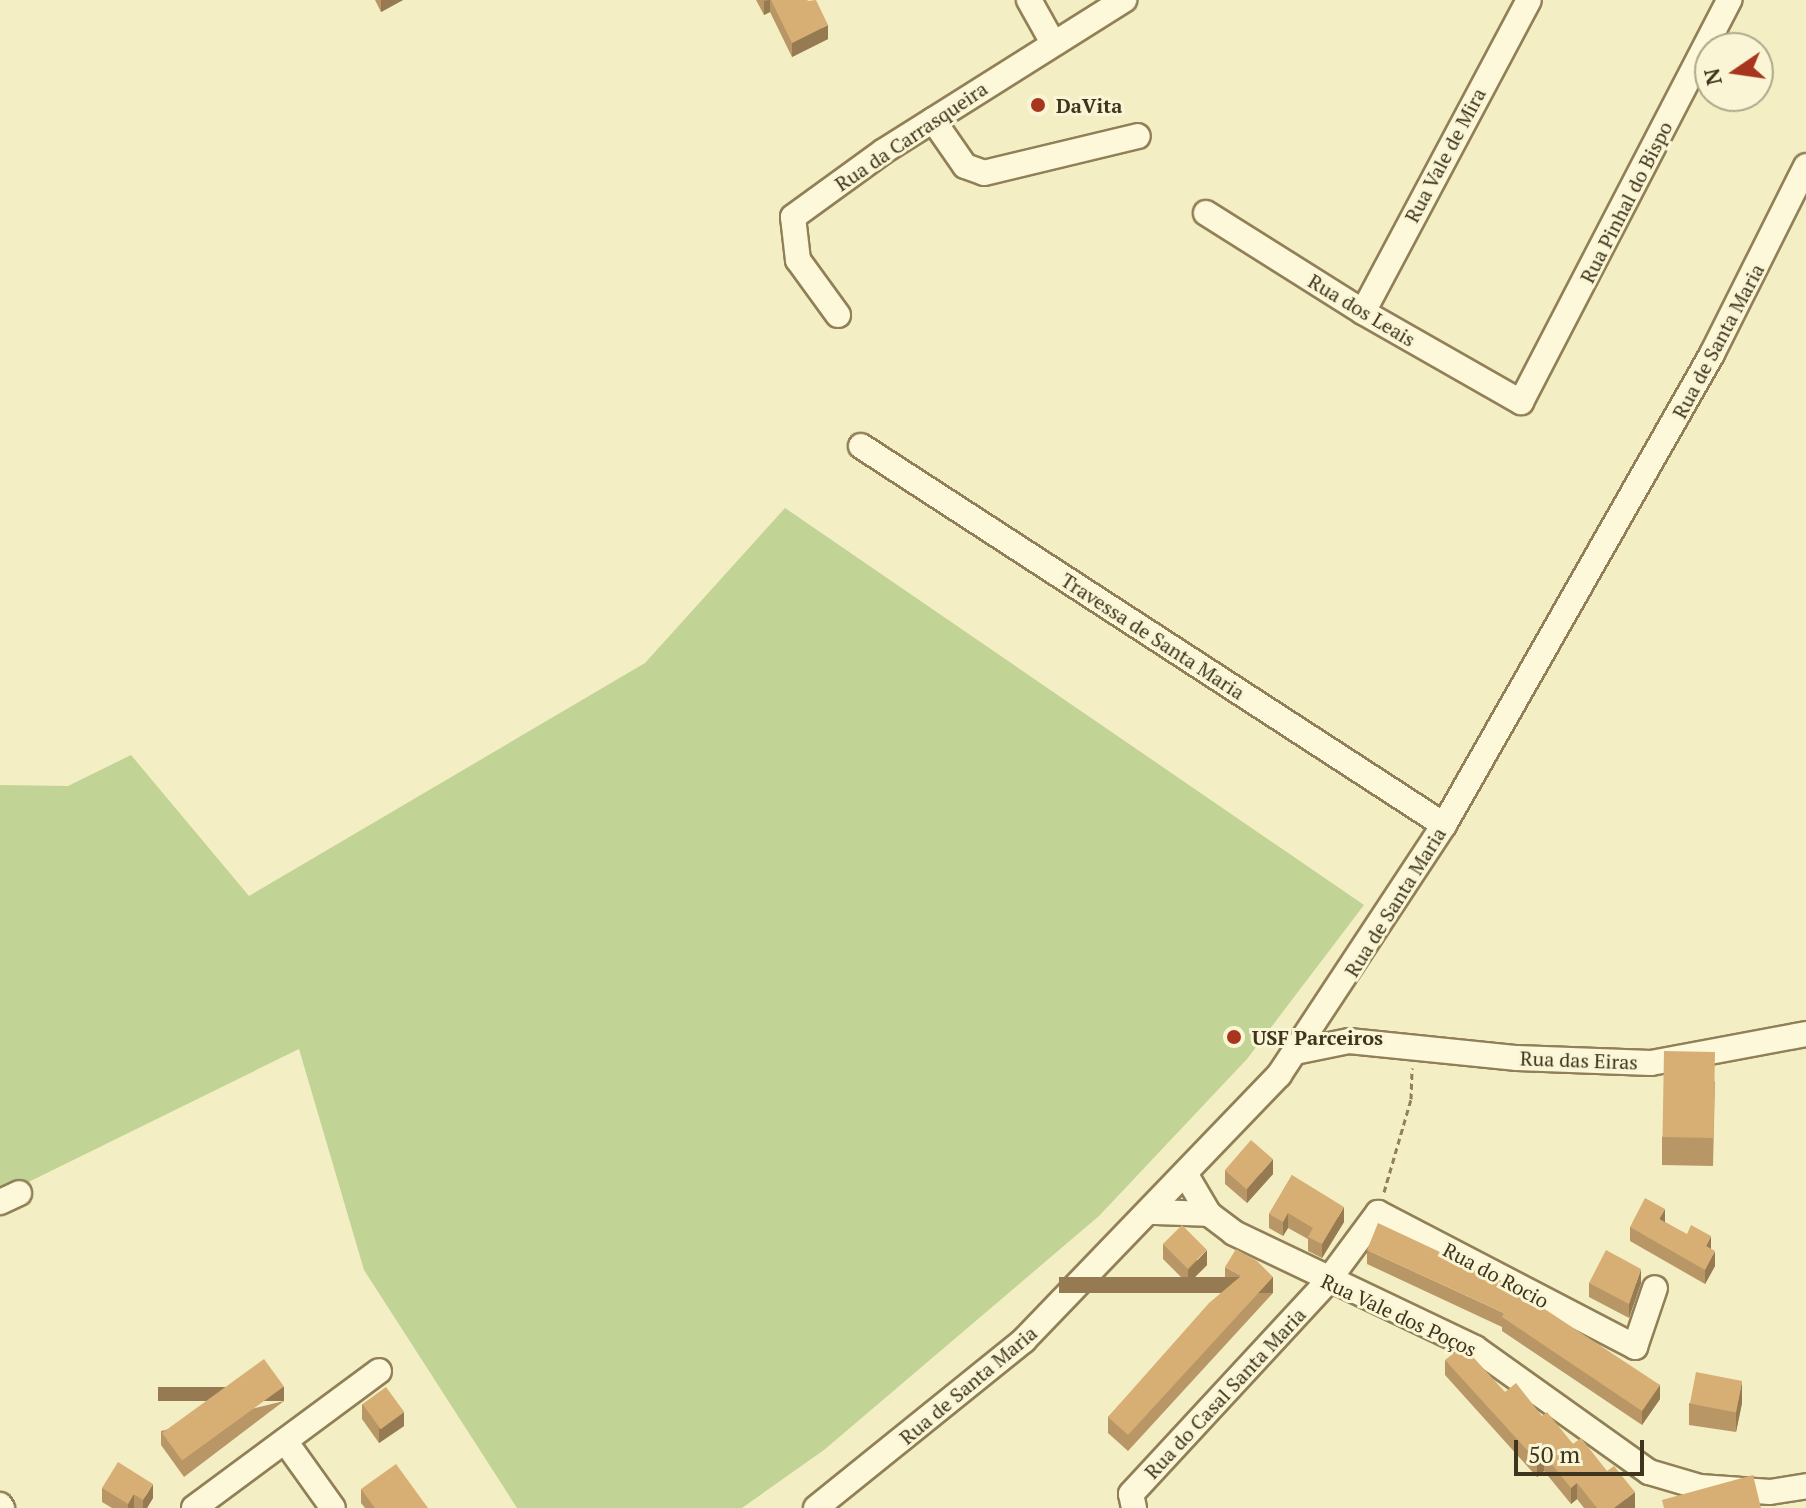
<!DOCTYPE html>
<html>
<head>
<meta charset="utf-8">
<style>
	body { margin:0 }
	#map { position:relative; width:1806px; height:1508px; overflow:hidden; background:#f4eec4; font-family:"PT Serif",serif }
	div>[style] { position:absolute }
	.green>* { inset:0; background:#c1d496 }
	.path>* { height:3px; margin-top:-1.5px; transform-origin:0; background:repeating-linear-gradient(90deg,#918057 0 6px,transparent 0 10px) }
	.roads { filter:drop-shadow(2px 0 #918057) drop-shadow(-2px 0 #918057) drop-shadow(0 2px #918057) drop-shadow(0 -2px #918057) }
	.minor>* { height:24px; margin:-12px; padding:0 12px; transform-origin:12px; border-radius:12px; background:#fdf8d9 }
	.wall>* { inset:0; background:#b99665 }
	.shaded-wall>* { inset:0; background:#967a52; transform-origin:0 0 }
	.building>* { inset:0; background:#d7af75; transform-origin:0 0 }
	.dots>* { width:22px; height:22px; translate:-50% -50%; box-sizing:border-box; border:4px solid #faf6d5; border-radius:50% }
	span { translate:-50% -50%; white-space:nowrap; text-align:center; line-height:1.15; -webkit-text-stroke:6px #faf6d5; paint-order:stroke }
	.poi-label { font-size:20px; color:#3f341d; font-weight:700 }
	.left { translate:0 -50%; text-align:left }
	.street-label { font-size:20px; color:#3f341d }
	.north { position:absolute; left:1694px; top:32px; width:80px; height:80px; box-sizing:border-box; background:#faf6d5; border:2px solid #afa88b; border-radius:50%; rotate:257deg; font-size:22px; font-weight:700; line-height:32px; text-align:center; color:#3f341d }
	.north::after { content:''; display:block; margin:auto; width:28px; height:36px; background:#a8361f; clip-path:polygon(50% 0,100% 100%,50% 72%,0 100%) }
	.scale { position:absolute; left:1514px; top:1440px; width:130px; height:36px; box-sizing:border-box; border:4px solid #3f341d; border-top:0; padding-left:10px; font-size:24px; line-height:28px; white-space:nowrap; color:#3f341d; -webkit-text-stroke:6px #faf6d5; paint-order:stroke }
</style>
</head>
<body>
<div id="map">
	<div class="green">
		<div style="clip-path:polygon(785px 508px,1364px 905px,1247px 1059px,1099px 1216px,824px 1450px,742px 1508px,517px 1508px,364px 1270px,299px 1049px,0 1196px,0 785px,68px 786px,131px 755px,249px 896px,645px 663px)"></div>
	</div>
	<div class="path">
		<div style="left:1384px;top:1192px;width:97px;rotate:-73.8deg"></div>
		<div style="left:1411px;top:1099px;width:31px;rotate:-88deg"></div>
	</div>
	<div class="roads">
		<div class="minor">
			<div style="left:1029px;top:0;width:49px;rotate:60.8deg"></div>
			<div style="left:933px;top:120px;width:56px;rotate:55.2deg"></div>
			<div style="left:965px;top:166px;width:20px;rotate:20deg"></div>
			<div style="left:984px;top:173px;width:158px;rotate:-13.5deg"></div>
			<div style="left:1206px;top:213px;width:186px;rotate:32.2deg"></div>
			<div style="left:1363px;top:312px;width:182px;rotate:29.7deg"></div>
			<div style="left:1521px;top:402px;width:453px;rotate:-62.6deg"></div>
			<div style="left:1363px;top:312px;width:353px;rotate:-62deg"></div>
			<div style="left:838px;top:315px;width:68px;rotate:-126deg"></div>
			<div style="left:798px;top:260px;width:43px;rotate:-96.6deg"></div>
			<div style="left:793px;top:217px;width:112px;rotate:-36deg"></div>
			<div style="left:884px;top:151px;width:284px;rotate:-32.2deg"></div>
			<div style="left:861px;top:446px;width:695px;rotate:33.03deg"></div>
			<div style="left:1295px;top:1052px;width:55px;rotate:-11.5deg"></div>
			<div style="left:1349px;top:1041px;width:169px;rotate:5.8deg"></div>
			<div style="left:1517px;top:1058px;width:134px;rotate:2.1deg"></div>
			<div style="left:1651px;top:1063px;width:158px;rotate:-10.6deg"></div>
			<div style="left:1186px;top:1175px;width:45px;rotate:59.5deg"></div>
			<div style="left:1209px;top:1214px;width:31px;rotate:37deg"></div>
			<div style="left:1234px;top:1233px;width:267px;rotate:25.5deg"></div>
			<div style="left:1475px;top:1348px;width:214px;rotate:35.5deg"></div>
			<div style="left:1649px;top:1472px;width:53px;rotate:16.4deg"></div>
			<div style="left:1700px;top:1487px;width:70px;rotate:4.1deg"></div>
			<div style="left:1770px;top:1492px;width:36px;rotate:-9deg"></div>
			<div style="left:0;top:1202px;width:21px;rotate:-25deg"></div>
			<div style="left:1153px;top:1212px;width:56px;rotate:2deg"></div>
			<div style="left:285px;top:1441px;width:82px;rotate:54.4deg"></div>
			<div style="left:0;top:1505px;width:4px;rotate:56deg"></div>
			<div style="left:194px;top:1508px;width:230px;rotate:-36.5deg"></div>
			<div style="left:816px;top:1508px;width:267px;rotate:-38.9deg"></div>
			<div style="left:1024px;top:1340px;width:368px;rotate:-46.1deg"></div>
			<div style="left:1279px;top:1075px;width:300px;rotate:-56.6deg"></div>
			<div style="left:1444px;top:825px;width:542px;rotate:-60.36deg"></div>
			<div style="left:1712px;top:354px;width:210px;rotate:-63.4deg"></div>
			<div style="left:1134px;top:1508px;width:14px;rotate:-102deg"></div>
			<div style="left:1131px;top:1494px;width:289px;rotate:-47.2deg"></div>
			<div style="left:1327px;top:1282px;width:86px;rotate:-53.5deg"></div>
			<div style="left:1378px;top:1213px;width:290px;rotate:27.5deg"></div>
			<div style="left:1635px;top:1347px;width:62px;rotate:-71.3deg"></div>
		</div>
	</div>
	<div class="wall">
		<div style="clip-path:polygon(375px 0,403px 0,381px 12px)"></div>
		<div style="clip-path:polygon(756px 0,807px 0,828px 39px,792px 57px,770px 12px,764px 15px)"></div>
		<div style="clip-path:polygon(1715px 1081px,1713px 1166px,1662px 1165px,1662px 1137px)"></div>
		<div style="clip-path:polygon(1225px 1170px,1273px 1174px,1247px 1203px,1225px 1184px)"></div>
		<div style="clip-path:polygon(1292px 1175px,1344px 1222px,1322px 1258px,1308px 1251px,1308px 1239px,1288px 1228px,1283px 1236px,1269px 1228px,1269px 1214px)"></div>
		<div style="clip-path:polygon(1665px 1222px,1711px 1249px,1715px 1266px,1705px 1284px,1630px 1241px,1630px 1227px)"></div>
		<div style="clip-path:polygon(1163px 1244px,1207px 1265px,1188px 1284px,1163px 1259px)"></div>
		<div style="clip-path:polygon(1367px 1250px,1660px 1385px,1660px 1399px,1642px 1425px,1502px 1331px,1502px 1327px,1367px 1264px)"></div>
		<div style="clip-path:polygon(1225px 1267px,1273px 1293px,1128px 1451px,1108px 1433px,1108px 1417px,1229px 1286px,1225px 1284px)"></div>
		<div style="clip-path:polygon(1589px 1283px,1641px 1283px,1629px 1318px,1589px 1297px)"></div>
		<div style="clip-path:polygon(1445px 1360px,1505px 1392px,1542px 1416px,1573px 1444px,1635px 1508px,1584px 1508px,1577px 1499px,1571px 1504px,1544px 1471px,1537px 1477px,1445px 1375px)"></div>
		<div style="clip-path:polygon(284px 1401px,184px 1477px,161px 1445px,161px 1431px)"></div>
		<div style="clip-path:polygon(1689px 1403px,1742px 1403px,1736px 1432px,1689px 1425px)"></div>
		<div style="clip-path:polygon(362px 1404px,404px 1426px,379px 1443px,362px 1419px)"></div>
		<div style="clip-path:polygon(102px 1488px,153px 1498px,147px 1508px,112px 1508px,102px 1502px)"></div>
		<div style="clip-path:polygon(361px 1489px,428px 1508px,365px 1508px,361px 1503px)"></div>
	</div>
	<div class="shaded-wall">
		<div style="clip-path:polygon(381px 0,403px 0,381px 12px)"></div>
		<div style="clip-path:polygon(770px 0,770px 12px,764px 15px,764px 1px)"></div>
		<div style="clip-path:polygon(828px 25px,828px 39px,792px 57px,792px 43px)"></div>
		<div style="clip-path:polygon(1273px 1159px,1273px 1174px,1247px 1203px,1247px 1189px)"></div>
		<div style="clip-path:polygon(1344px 1207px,1344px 1222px,1322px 1258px,1322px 1244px)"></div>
		<div style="clip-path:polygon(1665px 1209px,1665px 1223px,1659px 1219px)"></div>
		<div style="clip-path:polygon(1288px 1213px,1288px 1228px,1283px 1236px,1283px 1222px)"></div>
		<div style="clip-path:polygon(1711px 1236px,1711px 1250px,1706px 1246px)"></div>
		<div style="clip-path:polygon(1207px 1250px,1207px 1265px,1188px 1284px,1188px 1270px)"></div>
		<div style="clip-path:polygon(1715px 1251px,1715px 1266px,1705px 1284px,1705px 1270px)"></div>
		<div style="clip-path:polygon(1641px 1269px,1641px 1283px,1629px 1318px,1629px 1304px)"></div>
		<div style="left:1273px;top:1277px;width:16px;height:214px;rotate:90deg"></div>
		<div style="clip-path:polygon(1742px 1381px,1742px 1403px,1736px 1432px,1736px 1410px)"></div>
		<div style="clip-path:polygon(1660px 1385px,1660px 1399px,1642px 1425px,1642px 1411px)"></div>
		<div style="left:284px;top:1387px;width:14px;height:126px;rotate:90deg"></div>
		<div style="clip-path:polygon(404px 1412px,404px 1426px,379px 1443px,379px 1429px)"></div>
		<div style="clip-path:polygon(1544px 1455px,1544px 1471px,1537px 1477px,1537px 1461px)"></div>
		<div style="clip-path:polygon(1577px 1483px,1577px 1499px,1571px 1504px,1571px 1488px)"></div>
		<div style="clip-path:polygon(153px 1484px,153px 1498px,147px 1508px,143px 1508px,143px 1500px)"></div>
		<div style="clip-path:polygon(1635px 1492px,1635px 1508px,1614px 1508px)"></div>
		<div style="clip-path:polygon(134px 1494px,134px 1508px,128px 1508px,128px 1504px)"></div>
	</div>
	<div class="building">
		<div style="clip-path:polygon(771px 0,807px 0,808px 1px,816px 0,828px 25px,792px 43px)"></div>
		<div style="left:1664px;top:1051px;width:51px;height:86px;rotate:1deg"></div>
		<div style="left:1251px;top:1140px;width:29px;height:40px;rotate:41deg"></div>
		<div style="clip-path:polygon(1292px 1175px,1344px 1207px,1322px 1244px,1308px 1237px,1313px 1228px,1288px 1213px,1283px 1222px,1269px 1214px)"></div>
		<div style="clip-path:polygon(1645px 1198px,1665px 1209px,1659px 1219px,1687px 1234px,1691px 1225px,1711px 1236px,1706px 1246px,1715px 1251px,1705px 1270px,1630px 1227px)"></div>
		<div style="clip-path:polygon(1378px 1223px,1502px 1281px,1660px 1385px,1642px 1411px,1502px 1317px,1504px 1313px,1367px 1250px)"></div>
		<div style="left:1182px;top:1225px;width:35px;height:27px;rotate:45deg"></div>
		<div style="clip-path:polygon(1236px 1249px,1257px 1261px,1273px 1277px,1128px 1435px,1108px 1417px,1209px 1303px,1241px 1276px,1225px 1267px)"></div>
		<div style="clip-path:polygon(1606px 1250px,1641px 1269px,1629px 1304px,1589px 1283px)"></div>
		<div style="clip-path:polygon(1463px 1346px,1505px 1392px,1516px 1383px,1542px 1416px,1547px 1412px,1573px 1444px,1581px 1438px,1607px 1471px,1614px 1466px,1635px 1492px,1614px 1508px,1597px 1508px,1577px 1483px,1571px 1488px,1544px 1455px,1537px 1461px,1445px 1360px)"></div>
		<div style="left:264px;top:1359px;width:34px;height:126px;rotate:54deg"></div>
		<div style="left:1696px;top:1372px;width:47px;height:32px;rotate:11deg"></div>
		<div style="left:386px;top:1387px;width:31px;height:29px;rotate:54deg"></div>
		<div style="clip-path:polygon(118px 1462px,153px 1484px,143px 1500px,134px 1494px,128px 1504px,102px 1488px)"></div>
		<div style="clip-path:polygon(396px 1464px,428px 1508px,375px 1508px,361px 1489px)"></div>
		<div style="clip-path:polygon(1753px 1475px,1761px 1508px,1664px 1508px,1662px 1500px)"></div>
	</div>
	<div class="dots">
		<div style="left:1038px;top:105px;background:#a8361f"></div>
		<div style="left:1234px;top:1037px;background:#a8361f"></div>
	</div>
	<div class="poi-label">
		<span class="left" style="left:1056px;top:105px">DaVita</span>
		<span class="left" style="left:1252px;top:1037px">USF Parceiros</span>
	</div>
	<div class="street-label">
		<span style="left:911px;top:136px;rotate:-34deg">Rua da Carrasqueira</span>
		<span style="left:1445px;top:155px;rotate:-62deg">Rua Vale de Mira</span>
		<span style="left:1626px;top:202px;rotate:-63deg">Rua Pinhal do Bispo</span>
		<span style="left:1362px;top:310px;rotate:31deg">Rua dos Leais</span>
		<span style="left:1718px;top:341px;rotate:-62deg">Rua de Santa Maria</span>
		<span style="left:1153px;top:636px;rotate:33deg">Travessa de Santa Maria</span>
		<span style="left:1395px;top:902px;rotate:-58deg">Rua de Santa Maria</span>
		<span style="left:1579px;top:1060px;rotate:2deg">Rua das Eiras</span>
		<span style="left:1496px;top:1275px;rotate:28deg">Rua do Rocio</span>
		<span style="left:1399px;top:1315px;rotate:25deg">Rua Vale dos Poços</span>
		<span style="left:968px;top:1385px;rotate:-40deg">Rua de Santa Maria</span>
		<span style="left:1225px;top:1393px;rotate:-47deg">Rua do Casal Santa Maria</span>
	</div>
	<div class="north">N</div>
	<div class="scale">50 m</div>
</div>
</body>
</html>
